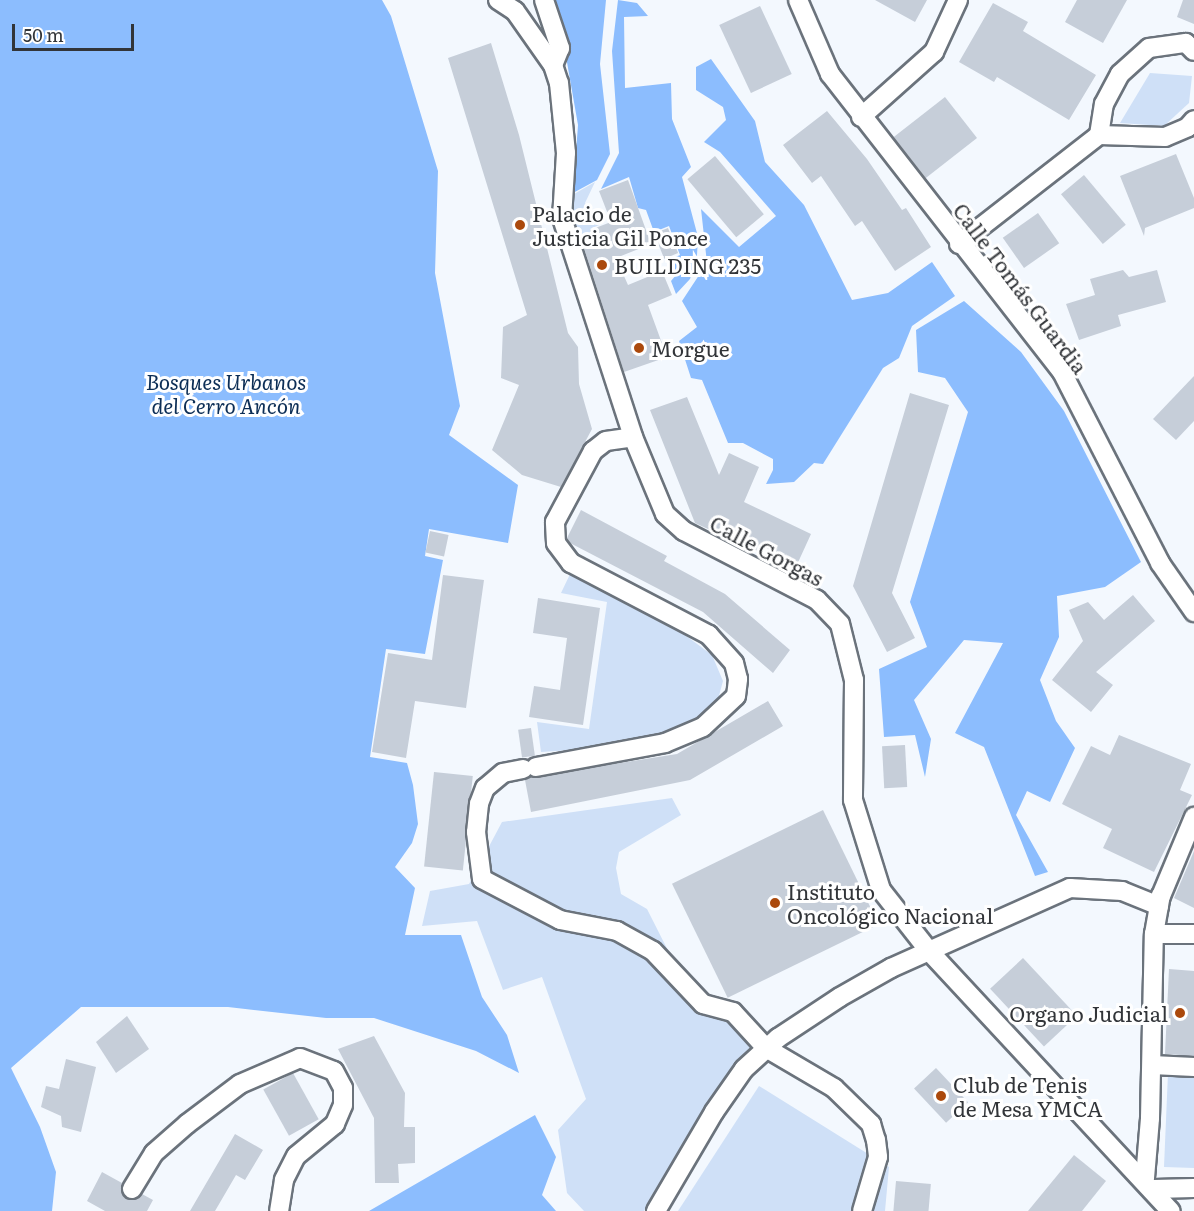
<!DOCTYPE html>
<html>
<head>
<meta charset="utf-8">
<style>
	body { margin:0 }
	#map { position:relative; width:1194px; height:1211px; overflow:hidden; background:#f3f8fe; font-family:Literata,serif }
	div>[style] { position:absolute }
	.green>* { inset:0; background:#cfe0f7 }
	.forest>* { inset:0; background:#8cbdfe }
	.building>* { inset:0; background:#c6ced9; transform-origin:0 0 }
	.roads { filter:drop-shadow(2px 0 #6b737c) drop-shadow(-2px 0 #6b737c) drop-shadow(0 2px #6b737c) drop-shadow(0 -2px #6b737c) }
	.minor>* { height:18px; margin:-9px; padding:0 9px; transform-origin:9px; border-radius:9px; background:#fff }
	.dots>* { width:16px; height:16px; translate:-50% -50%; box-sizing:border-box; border:3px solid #fff; border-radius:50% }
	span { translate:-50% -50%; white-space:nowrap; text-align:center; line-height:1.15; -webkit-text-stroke:6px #fff; paint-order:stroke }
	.poi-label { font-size:21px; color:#323539 }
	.left { translate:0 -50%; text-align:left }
	.right { translate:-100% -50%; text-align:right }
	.street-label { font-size:21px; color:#323539 }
	.park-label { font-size:21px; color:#0c2e56; font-style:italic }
	.scale { position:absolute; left:12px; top:24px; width:122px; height:27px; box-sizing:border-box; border:3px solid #323539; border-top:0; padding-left:8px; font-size:18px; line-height:21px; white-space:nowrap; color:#323539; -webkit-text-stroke:4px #fff; paint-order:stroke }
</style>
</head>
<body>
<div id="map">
	<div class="green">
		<div style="clip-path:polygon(1150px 73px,1192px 76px,1189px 103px,1164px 126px,1120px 123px)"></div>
		<div style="clip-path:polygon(595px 182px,585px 203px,599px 225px,590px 229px,593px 238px,578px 243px,574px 230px,574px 194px)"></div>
		<div style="clip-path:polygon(572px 570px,666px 621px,712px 655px,723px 681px,717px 703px,704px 717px,680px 732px,630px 746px,541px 752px,537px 722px,589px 729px,607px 602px,561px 593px)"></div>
		<div style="clip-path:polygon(672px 798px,681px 815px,619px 852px,616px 868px,621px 894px,647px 909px,692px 998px,737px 1020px,754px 1044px,644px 1211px,584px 1211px,567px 1193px,558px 1130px,586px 1099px,542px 977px,503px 990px,477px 921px,422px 926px,430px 891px,469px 884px,502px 822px)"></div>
		<div style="clip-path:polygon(1168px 1073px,1194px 1073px,1194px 1168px,1164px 1167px)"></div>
		<div style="clip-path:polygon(759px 1086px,889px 1167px,885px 1211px,678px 1211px)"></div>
	</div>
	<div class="forest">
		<div style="clip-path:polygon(0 0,382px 0,391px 16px,438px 171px,435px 273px,460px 406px,449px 435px,518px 485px,508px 543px,429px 529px,425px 556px,443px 560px,425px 654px,386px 649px,370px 757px,407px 763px,413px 785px,418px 824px,412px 843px,395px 867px,415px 888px,405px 935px,461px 935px,482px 997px,507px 1035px,519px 1073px,476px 1051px,374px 1018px,326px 1018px,228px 1007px,81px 1007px,11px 1068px,40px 1127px,56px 1172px,52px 1211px,0 1211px)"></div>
		<div style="clip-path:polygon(552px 0,606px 0,600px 64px,610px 154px,597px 180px,573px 193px,578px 125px,565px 51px)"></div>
		<div style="clip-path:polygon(618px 0,637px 3px,648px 16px,624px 17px,625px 88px,671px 83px,672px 119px,691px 167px,682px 177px,698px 237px,697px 255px,690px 279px,676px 294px,671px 281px,676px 275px,671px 259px,680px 255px,669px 226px,654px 232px,646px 210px,638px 208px,629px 177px,601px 189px,619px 153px,612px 51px)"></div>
		<div style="clip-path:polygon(711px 59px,755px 121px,765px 162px,804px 205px,852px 300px,888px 293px,932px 262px,955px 296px,912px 326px,899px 358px,883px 368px,823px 464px,814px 463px,794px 482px,766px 484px,773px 470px,773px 459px,743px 443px,728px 443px,702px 380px,691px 378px,679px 341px,697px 327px,682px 301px,707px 263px,701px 209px,739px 247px,776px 216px,720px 152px,704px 142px,726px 120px,723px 107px,696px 90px,696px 67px)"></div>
		<div style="clip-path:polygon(964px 301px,1021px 352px,1064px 411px,1141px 562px,1105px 587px,1057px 596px,1059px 637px,1040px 680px,1056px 721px,1075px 748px,1050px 802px,1027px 791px,1016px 815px,1048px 872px,1035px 876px,984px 747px,955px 733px,1003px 643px,964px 640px,914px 700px,931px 739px,925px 777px,915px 735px,884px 737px,879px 669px,927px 647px,910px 602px,968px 412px,945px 378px,918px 372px,916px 330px)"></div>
		<div style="clip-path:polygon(535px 1115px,556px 1157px,542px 1195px,556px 1211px,369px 1211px)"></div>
	</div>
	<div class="building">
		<div style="clip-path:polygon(875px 0,927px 0,915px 22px)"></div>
		<div style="clip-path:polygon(1077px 0,1127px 0,1103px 43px,1065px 22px)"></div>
		<div style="clip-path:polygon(1183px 0,1194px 0,1194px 24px,1177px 17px)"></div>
		<div style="clip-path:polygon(993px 3px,1028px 22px,1023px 31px,1096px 75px,1069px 120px,997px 77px,994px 82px,959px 62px)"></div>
		<div style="left:760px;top:6px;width:75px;height:45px;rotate:65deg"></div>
		<div style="clip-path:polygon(491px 43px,519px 135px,568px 333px,578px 347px,579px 384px,592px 429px,561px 487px,522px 475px,492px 450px,519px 385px,501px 378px,503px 327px,527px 315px,448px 58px)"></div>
		<div style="left:945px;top:97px;width:52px;height:65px;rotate:52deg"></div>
		<div style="clip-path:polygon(827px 111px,867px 159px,902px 210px,906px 208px,931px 247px,895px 271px,862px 221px,855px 226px,821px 176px,812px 183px,783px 145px)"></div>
		<div style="clip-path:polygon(1176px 154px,1194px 198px,1194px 208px,1145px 228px,1144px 236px,1120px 176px)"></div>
		<div style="left:715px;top:156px;width:76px;height:36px;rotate:50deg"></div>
		<div style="left:1084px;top:175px;width:65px;height:30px;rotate:50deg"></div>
		<div style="clip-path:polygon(628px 180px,651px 244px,616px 258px,628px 285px,662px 271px,672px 295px,648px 305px,667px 357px,624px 372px,582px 242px,593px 238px,590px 230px,611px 222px,599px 191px)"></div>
		<div style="left:1038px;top:213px;width:37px;height:43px;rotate:55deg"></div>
		<div style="left:668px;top:228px;width:27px;height:15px;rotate:68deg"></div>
		<div style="clip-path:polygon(1123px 270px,1129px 277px,1157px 270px,1166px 302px,1118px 315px,1121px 326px,1079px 340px,1066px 304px,1095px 295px,1090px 279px)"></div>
		<div style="clip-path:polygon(1194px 376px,1194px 421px,1176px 440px,1153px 419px)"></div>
		<div style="clip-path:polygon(910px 393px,949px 405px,892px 593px,915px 638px,887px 652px,853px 586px)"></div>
		<div style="clip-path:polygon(687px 397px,719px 475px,729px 453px,759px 467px,744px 502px,811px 534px,795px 569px,695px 523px,650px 410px)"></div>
		<div style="clip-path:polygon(581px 510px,667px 556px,664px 561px,725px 594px,790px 650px,773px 673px,703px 612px,570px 543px,567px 538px)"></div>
		<div style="left:430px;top:531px;width:19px;height:22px;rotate:12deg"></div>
		<div style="clip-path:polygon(443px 575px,484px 580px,466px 708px,415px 701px,406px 758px,372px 752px,388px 653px,432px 660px)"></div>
		<div style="clip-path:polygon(1133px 595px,1155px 621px,1096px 672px,1113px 685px,1091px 712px,1052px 680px,1083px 641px,1069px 610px,1088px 602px,1104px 620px)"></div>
		<div style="clip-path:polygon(538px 598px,600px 608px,583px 725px,529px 717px,534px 686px,560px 690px,567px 638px,533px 633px)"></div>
		<div style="clip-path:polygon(768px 701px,783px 726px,690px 780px,531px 812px,525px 780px,531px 777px,677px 754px)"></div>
		<div style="left:531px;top:728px;width:28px;height:13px;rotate:82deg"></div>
		<div style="clip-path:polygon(1119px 735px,1191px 764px,1180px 790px,1192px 795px,1154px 872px,1103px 848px,1112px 829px,1062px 804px,1091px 746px,1110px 755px)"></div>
		<div style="left:905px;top:745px;width:42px;height:23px;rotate:87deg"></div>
		<div style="left:434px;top:772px;width:39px;height:95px;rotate:6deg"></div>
		<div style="left:823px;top:810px;width:127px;height:168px;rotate:64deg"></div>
		<div style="clip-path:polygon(1194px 851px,1194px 908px,1174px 898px)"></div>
		<div style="left:1023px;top:958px;width:79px;height:45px;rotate:47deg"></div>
		<div style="clip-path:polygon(1169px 969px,1194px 971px,1194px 1056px,1165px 1054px)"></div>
		<div style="clip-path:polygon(127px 1016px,149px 1049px,116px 1073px,96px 1042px)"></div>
		<div style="clip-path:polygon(374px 1036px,405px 1093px,404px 1127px,415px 1127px,415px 1163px,398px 1164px,399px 1183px,375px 1183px,374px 1118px,338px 1049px)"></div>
		<div style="clip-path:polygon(66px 1059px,96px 1067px,81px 1132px,62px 1127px,61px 1116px,41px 1107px,46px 1086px,59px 1089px)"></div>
		<div style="left:936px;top:1068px;width:47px;height:30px;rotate:47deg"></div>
		<div style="left:293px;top:1073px;width:53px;height:34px;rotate:61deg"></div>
		<div style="clip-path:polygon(235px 1134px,263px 1150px,245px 1180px,236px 1175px,215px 1211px,190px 1211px)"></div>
		<div style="clip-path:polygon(1074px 1155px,1106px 1181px,1082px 1211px,1028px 1211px)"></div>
		<div style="clip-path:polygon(102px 1172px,122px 1183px,122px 1194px,127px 1199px,137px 1199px,142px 1194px,153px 1200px,147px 1211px,105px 1211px,87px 1201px)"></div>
		<div style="left:896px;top:1181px;width:35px;height:30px;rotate:5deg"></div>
	</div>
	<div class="roads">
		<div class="minor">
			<div style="left:498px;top:0;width:20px;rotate:33deg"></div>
			<div style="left:515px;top:11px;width:66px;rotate:54.9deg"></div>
			<div style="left:553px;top:65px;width:19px;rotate:72deg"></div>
			<div style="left:559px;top:83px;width:70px;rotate:84.3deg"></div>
			<div style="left:566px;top:153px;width:65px;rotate:93.5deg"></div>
			<div style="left:562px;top:218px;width:230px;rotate:72deg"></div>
			<div style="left:633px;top:437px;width:83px;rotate:67.4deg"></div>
			<div style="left:665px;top:514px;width:25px;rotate:42deg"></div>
			<div style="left:684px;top:531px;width:150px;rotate:27.4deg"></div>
			<div style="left:817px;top:600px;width:33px;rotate:46deg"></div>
			<div style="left:840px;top:624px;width:58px;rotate:76deg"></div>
			<div style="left:854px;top:680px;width:120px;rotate:90.5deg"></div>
			<div style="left:853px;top:800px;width:94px;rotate:72.7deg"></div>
			<div style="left:881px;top:890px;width:78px;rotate:51.8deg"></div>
			<div style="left:929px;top:951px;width:355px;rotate:47.1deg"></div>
			<div style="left:544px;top:0;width:51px;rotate:71.6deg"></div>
			<div style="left:560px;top:48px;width:18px;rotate:112deg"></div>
			<div style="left:798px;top:0;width:81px;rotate:66.6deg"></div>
			<div style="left:830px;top:74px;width:378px;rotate:52.1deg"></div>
			<div style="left:1062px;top:372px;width:215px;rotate:62.8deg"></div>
			<div style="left:1160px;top:563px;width:60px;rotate:55.2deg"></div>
			<div style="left:861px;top:117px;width:98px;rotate:-41.7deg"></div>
			<div style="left:934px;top:52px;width:57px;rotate:-65.2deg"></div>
			<div style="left:1099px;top:135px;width:31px;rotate:-81deg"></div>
			<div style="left:1104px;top:104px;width:34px;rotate:-62deg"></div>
			<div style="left:1120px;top:74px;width:39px;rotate:-42deg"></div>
			<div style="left:1149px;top:48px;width:37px;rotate:-8deg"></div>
			<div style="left:1186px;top:43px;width:11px;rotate:45deg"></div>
			<div style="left:959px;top:244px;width:177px;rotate:-37.9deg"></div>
			<div style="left:1099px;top:135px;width:66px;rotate:1.7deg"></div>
			<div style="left:1165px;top:137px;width:25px;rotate:-23deg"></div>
			<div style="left:1188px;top:127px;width:9px;rotate:-49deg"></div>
			<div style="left:536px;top:767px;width:131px;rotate:-10.5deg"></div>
			<div style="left:665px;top:743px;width:41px;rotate:-22.8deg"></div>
			<div style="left:703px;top:727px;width:45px;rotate:-43.2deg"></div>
			<div style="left:736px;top:696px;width:17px;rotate:-83deg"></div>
			<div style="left:738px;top:679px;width:16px;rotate:-104deg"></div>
			<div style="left:734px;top:663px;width:38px;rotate:-132deg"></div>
			<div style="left:709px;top:635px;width:156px;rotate:-152.4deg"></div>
			<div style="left:571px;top:563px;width:25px;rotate:-127deg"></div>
			<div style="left:556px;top:543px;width:21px;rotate:-93deg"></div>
			<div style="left:555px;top:522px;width:81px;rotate:-61.8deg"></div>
			<div style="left:593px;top:451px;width:16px;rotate:-38deg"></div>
			<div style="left:606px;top:441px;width:27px;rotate:-8deg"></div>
			<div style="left:523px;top:769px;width:20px;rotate:169deg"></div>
			<div style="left:503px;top:773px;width:23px;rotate:140deg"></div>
			<div style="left:485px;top:788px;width:17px;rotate:111deg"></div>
			<div style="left:479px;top:804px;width:28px;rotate:96deg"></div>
			<div style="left:476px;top:832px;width:47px;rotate:82.7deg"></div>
			<div style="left:482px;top:879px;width:88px;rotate:27.7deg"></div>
			<div style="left:560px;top:920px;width:58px;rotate:10.9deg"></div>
			<div style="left:617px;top:931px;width:41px;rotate:29.1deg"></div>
			<div style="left:653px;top:951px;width:73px;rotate:46.7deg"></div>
			<div style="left:703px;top:1004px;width:31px;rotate:15deg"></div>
			<div style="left:733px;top:1012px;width:49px;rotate:47.5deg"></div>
			<div style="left:766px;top:1048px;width:79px;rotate:30.5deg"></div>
			<div style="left:834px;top:1088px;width:52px;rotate:44.2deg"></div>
			<div style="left:871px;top:1124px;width:17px;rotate:73deg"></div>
			<div style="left:876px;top:1140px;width:17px;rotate:83deg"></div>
			<div style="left:878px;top:1157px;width:56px;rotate:106.5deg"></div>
			<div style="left:1154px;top:934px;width:40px"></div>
			<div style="left:1152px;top:1065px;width:42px;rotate:2.7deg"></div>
			<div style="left:1145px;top:1178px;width:60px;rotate:-85.2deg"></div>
			<div style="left:1150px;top:1118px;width:184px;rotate:-88.8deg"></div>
			<div style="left:1154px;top:934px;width:39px;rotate:-80deg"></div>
			<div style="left:1161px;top:896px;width:86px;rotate:-67.3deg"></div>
			<div style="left:132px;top:1189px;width:42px;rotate:-58.6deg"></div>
			<div style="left:154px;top:1153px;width:44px;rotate:-41.3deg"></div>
			<div style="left:187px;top:1124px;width:66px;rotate:-37deg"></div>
			<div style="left:240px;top:1084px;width:65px;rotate:-23.4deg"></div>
			<div style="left:300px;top:1058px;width:36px;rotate:21deg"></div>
			<div style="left:334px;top:1071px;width:19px;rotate:62deg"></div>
			<div style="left:343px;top:1088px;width:17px;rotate:90deg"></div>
			<div style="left:343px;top:1105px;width:21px;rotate:113deg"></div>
			<div style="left:335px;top:1124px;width:50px;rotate:140.6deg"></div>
			<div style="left:296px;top:1156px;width:27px;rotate:117deg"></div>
			<div style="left:284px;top:1180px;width:31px;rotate:99deg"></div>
			<div style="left:1154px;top:1189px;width:40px;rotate:-1.4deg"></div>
			<div style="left:656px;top:1211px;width:115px;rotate:-59.6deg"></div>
			<div style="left:714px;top:1112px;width:52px;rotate:-55.1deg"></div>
			<div style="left:744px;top:1069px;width:46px;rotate:-42.4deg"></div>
			<div style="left:778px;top:1038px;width:74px;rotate:-33.5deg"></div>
			<div style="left:840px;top:997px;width:59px;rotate:-29.6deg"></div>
			<div style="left:891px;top:968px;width:196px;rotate:-24.1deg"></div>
			<div style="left:1070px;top:888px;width:52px;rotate:3.3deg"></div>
			<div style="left:1122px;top:891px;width:40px;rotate:22deg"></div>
		</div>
	</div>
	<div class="dots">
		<div style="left:520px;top:225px;background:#ab490c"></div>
		<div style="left:602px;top:265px;background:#ab490c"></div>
		<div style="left:639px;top:348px;background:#ab490c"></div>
		<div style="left:775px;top:903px;background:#ab490c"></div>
		<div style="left:1180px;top:1013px;background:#ab490c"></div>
		<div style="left:941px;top:1096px;background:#ab490c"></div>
	</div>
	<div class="poi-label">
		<span class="left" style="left:532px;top:225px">Palacio de<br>Justicia Gil Ponce</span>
		<span class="left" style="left:614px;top:265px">BUILDING 235</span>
		<span class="left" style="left:651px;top:348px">Morgue</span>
		<span class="left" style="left:787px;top:903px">Instituto<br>Oncológico Nacional</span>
		<span class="right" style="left:1168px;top:1013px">Organo Judicial</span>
		<span class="left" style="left:953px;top:1096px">Club de Tenis<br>de Mesa YMCA</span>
	</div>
	<div class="street-label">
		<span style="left:1021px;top:288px;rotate:53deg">Calle Tomás Guardia</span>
		<span style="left:767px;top:550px;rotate:28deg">Calle Gorgas</span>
	</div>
	<div class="park-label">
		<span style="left:226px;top:393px">Bosques Urbanos<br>del Cerro Ancón</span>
	</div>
	<div class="scale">50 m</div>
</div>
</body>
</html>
